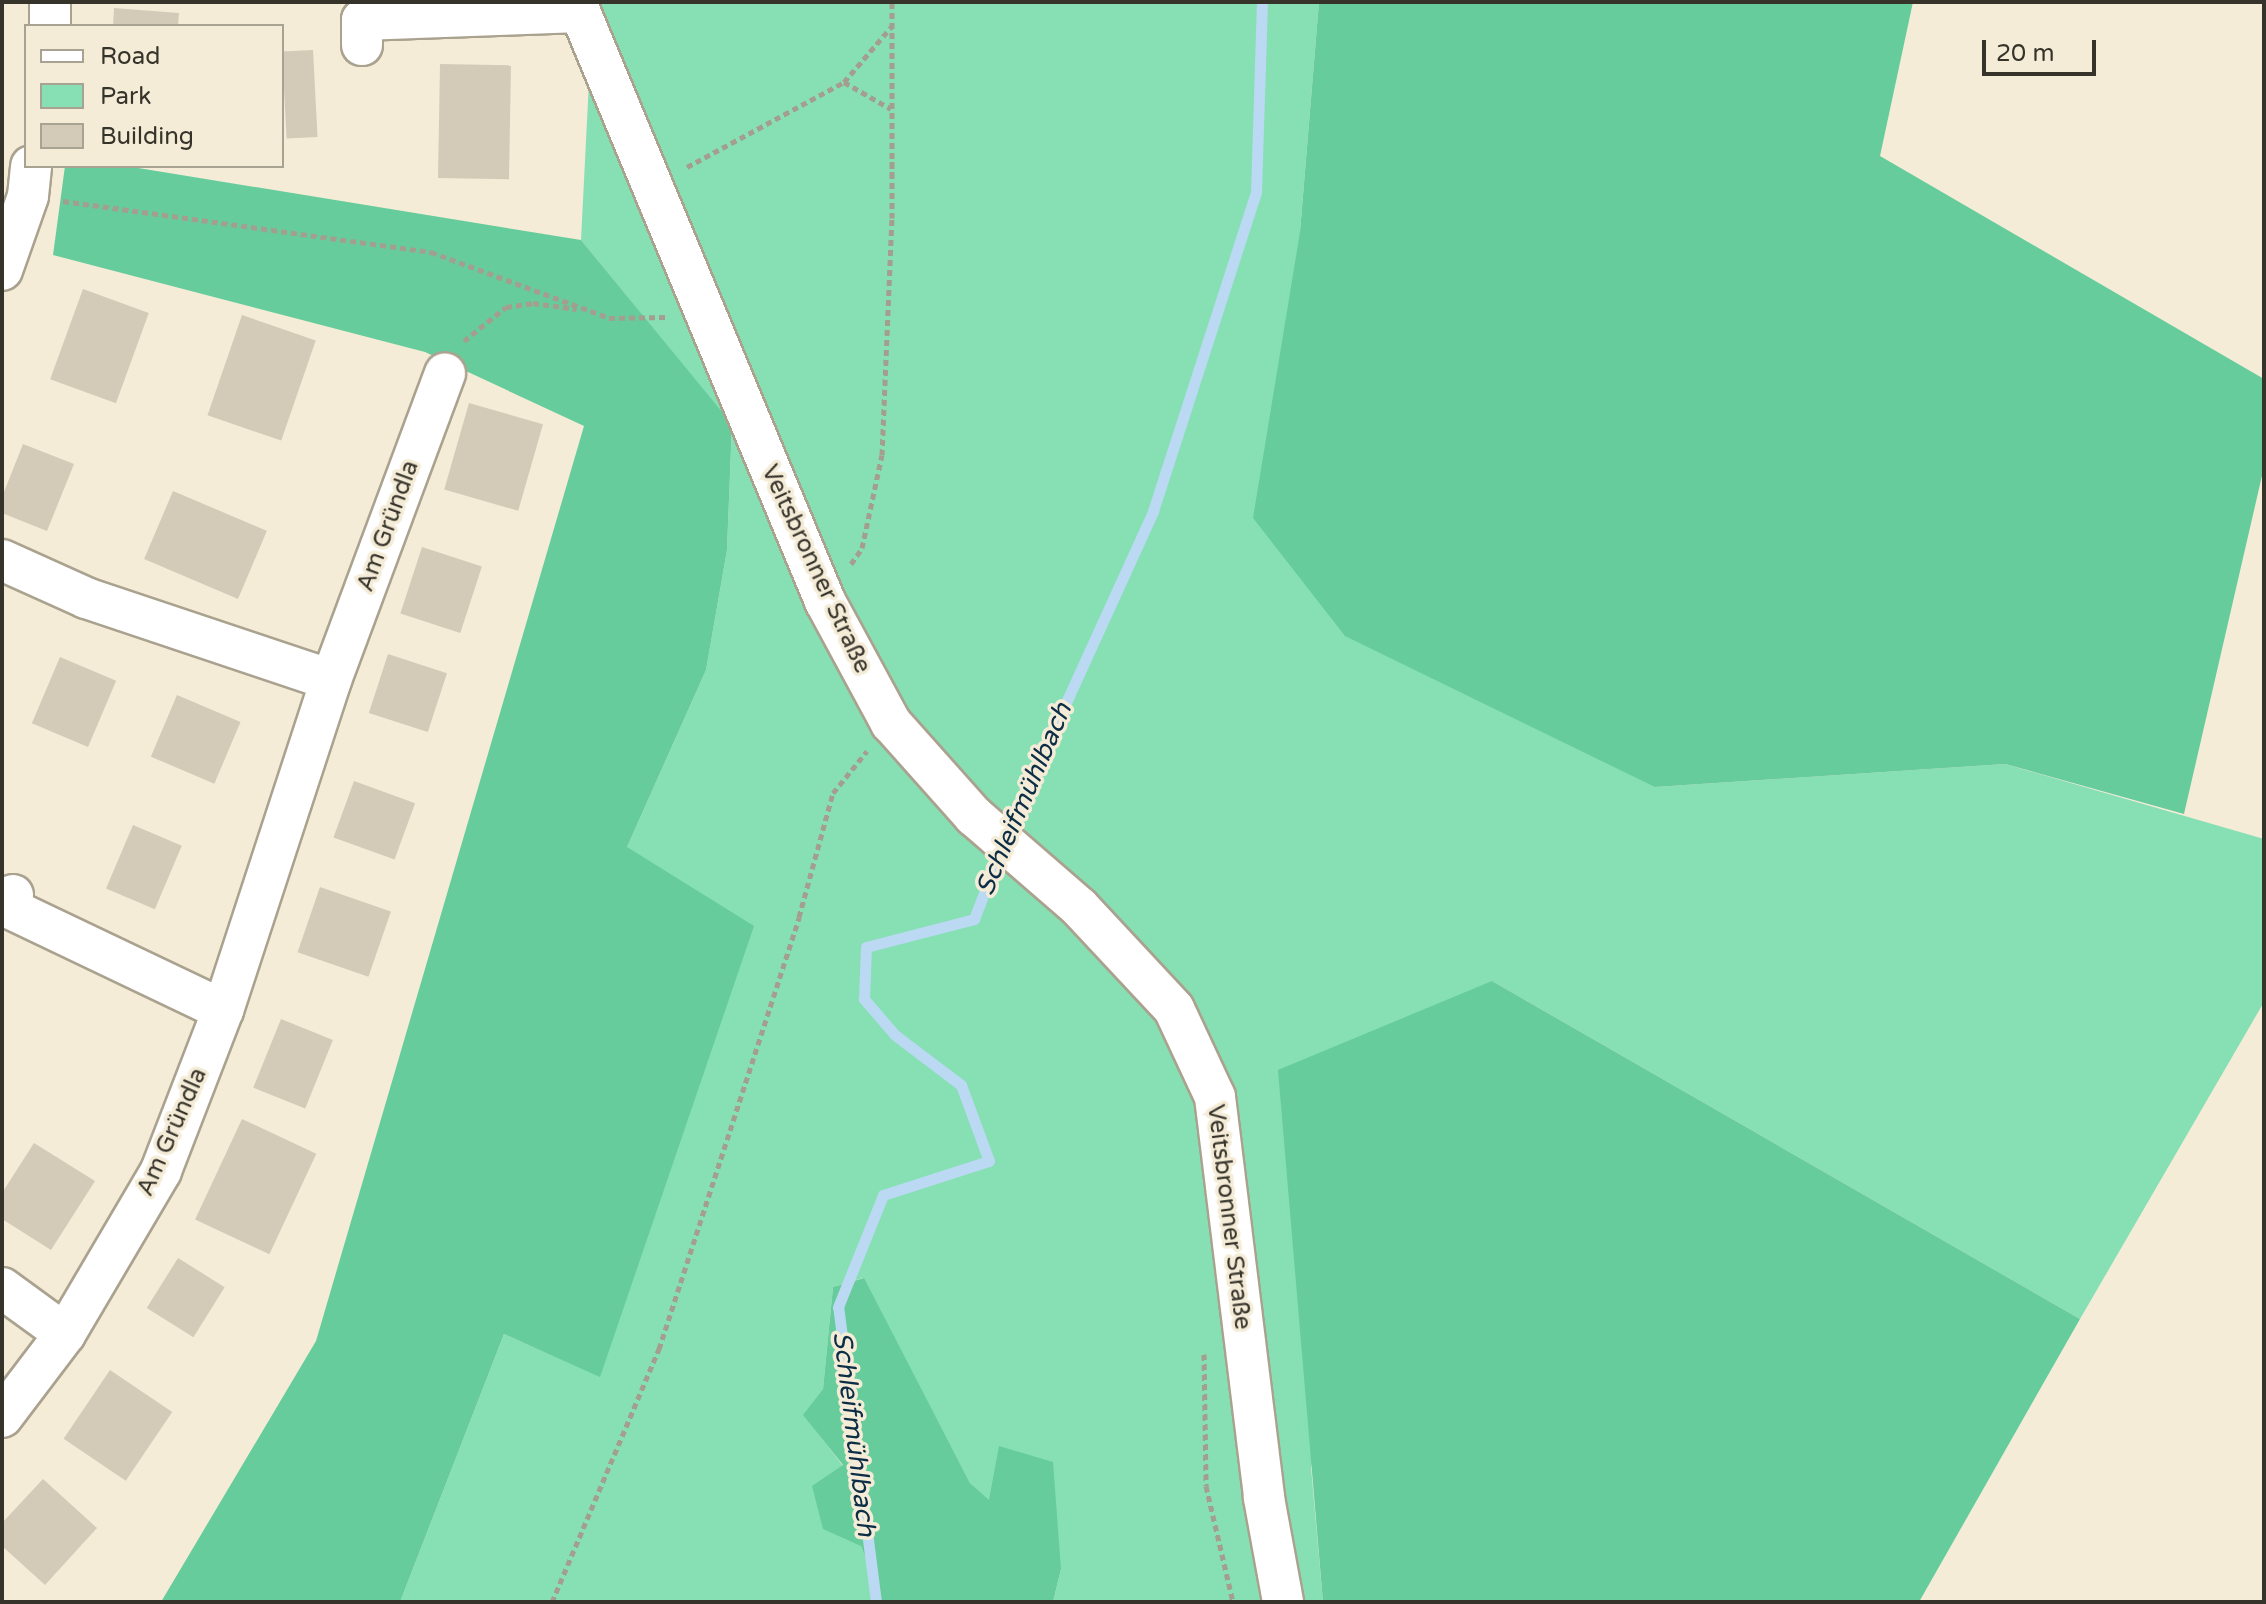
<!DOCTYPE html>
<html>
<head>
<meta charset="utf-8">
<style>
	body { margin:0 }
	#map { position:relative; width:2266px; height:1604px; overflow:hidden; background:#f4ecd7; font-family:"Varela Round",sans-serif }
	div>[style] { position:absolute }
	.green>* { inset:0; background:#87dfb4 }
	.forest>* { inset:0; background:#66cc9c }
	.stream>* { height:11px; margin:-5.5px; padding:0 5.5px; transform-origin:5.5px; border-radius:5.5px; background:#bbd9f3 }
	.building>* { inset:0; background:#d3cbb7; transform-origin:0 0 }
	.path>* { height:5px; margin-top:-2.5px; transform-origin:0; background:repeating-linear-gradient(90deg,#a49e8f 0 6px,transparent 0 10px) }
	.roads { filter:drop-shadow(2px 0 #aaa28f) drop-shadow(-2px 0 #aaa28f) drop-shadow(0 2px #aaa28f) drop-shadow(0 -2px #aaa28f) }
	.minor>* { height:40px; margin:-20px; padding:0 20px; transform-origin:20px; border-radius:20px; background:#fff }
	span { translate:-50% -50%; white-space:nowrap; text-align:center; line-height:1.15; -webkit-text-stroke:7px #f4ecd7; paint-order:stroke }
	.street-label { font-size:24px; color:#36332b }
	.water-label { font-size:26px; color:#0b2d46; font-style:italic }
	.frame { position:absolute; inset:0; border:4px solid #36332b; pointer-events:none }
	.legend { position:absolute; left:24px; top:24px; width:260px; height:144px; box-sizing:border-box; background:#f4ecd7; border:2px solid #a8a292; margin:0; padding:10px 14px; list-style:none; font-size:24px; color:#36332b }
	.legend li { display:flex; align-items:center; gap:16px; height:40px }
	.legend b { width:40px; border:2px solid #a8a292 }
	.scale { position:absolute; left:1982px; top:40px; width:114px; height:36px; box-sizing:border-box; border:4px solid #36332b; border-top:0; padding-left:10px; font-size:24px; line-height:28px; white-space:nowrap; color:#36332b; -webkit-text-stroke:6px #f4ecd7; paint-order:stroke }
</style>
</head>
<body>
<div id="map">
	<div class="green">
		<div style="clip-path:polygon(593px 2px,1319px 2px,1300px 232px,1655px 787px,2005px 764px,2264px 839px,2264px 1002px,2080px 1319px,1492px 981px,1311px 1467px,1323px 1602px,1053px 1602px,1061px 1569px,970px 1483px,863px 1278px,833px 1287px,823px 1389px,804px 1415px,843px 1466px,861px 1546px,882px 1602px,400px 1602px,504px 1334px,600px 1376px,627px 847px,706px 670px,727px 550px,732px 425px,581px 240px)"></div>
	</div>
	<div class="forest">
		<div style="clip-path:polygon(1319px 2px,1913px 2px,1880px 156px,2264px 379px,2264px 467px,2184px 814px,2005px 764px,1655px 787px,1345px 636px,1253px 518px,1300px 232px)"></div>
		<div style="clip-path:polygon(65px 166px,126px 166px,581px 240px,732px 424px,727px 550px,706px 670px,627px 847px,754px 926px,600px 1377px,504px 1334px,400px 1602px,161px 1602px,316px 1341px,584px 426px,425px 352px,53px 255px)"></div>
		<div style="clip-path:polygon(1492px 981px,2080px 1319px,1919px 1602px,1323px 1602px,1278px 1070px)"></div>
		<div style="clip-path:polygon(864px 1278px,970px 1483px,989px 1500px,999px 1446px,1053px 1462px,1061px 1569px,1053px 1602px,882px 1602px,861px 1546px,823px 1529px,812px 1486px,843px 1465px,803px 1415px,823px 1389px,833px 1287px)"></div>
	</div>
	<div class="stream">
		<div style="left:1007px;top:832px;width:353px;rotate:-65.5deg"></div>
		<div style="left:1153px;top:511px;width:335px;rotate:-72.1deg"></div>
		<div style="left:1256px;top:192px;width:190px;rotate:-88.2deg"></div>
		<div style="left:876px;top:1602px;width:297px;rotate:-97.3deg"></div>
		<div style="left:838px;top:1307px;width:121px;rotate:-68.1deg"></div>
		<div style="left:883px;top:1195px;width:111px;rotate:-17.8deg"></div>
		<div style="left:989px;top:1161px;width:81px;rotate:-110.2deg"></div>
		<div style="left:961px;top:1085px;width:83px;rotate:-142.9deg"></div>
		<div style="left:895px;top:1035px;width:48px;rotate:-130.7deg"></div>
		<div style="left:864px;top:999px;width:52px;rotate:-87.8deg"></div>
		<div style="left:866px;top:947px;width:112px;rotate:-14.5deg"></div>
		<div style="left:974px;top:919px;width:75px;rotate:-68.9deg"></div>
	</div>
	<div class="building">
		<div style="clip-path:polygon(114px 8px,179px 13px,178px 26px,113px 26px)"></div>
		<div style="left:313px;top:50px;width:87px;height:31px;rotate:87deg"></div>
		<div style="left:440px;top:64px;width:71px;height:114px;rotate:1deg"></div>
		<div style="left:83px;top:289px;width:70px;height:96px;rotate:20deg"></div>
		<div style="left:242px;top:315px;width:78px;height:106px;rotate:19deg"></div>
		<div style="left:469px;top:403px;width:77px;height:90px;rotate:16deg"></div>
		<div style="clip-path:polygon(23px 444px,74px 464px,47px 531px,2px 513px,2px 497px)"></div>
		<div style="left:173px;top:491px;width:102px;height:74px;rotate:23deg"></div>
		<div style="left:422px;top:547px;width:63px;height:70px;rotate:18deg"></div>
		<div style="left:388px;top:654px;width:62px;height:62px;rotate:18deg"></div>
		<div style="left:60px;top:657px;width:61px;height:72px;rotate:23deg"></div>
		<div style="left:177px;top:695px;width:69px;height:67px;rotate:23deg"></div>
		<div style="left:354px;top:781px;width:65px;height:60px;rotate:20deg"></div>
		<div style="left:133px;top:825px;width:53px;height:69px;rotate:23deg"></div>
		<div style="left:320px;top:887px;width:75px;height:69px;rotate:19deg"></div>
		<div style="left:281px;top:1019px;width:56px;height:74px;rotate:22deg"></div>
		<div style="left:242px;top:1119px;width:82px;height:111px;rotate:25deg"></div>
		<div style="clip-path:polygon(34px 1143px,95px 1181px,51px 1250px,2px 1219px,2px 1193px)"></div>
		<div style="left:178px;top:1258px;width:55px;height:59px;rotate:32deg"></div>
		<div style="left:110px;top:1370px;width:75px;height:83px;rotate:34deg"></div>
		<div style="clip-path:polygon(43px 1479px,97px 1528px,45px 1585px,2px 1546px,2px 1523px)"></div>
	</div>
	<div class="path">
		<div style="left:844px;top:82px;width:74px;rotate:-49.4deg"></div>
		<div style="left:687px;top:167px;width:179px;rotate:-28.4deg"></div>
		<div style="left:844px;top:82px;width:54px;rotate:29.9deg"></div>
		<div style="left:63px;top:201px;width:372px;rotate:7.9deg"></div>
		<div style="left:431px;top:252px;width:190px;rotate:20.3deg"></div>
		<div style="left:609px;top:318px;width:57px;rotate:-1deg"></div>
		<div style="left:464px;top:341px;width:54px;rotate:-39deg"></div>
		<div style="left:506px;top:307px;width:27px;rotate:-8deg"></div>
		<div style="left:533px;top:303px;width:44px;rotate:7.8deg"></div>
		<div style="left:851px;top:564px;width:19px;rotate:-55deg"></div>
		<div style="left:862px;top:548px;width:95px;rotate:-77.9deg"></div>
		<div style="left:882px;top:455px;width:237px;rotate:-87.6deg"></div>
		<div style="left:892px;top:218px;width:216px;rotate:-90deg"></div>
		<div style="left:1204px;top:1354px;width:132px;rotate:89.1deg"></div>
		<div style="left:1206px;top:1486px;width:119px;rotate:76.9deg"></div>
		<div style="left:552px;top:1602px;width:275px;rotate:-67.1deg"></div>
		<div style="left:659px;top:1349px;width:454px;rotate:-72deg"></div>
		<div style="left:799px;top:917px;width:129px;rotate:-74.7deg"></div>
		<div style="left:833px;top:793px;width:54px;rotate:-51deg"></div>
	</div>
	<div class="roads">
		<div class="minor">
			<div style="left:576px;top:2px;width:649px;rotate:67.43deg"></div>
			<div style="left:825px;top:601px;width:139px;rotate:61.6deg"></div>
			<div style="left:891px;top:723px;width:125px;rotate:48.3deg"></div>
			<div style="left:974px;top:816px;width:139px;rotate:40.9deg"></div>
			<div style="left:1079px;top:907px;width:139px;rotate:47deg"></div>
			<div style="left:1174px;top:1009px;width:97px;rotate:65deg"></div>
			<div style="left:1215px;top:1097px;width:404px;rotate:83deg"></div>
			<div style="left:1264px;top:1498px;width:106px;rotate:79.6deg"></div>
			<div style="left:50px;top:26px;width:24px;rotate:-90deg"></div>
			<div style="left:362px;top:45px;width:25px;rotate:-90deg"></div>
			<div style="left:362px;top:20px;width:218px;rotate:-2.1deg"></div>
			<div style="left:2px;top:270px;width:78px;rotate:-70.6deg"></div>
			<div style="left:28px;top:196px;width:30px;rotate:-84deg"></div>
			<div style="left:2px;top:560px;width:92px;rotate:24.3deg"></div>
			<div style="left:86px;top:598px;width:258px;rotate:18.5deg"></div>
			<div style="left:331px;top:680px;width:347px;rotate:108.1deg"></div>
			<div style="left:223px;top:1010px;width:173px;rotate:111.1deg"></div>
			<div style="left:161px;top:1171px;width:189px;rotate:120.5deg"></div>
			<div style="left:65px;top:1334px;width:104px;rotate:127.2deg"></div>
			<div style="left:331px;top:680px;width:327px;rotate:-69.6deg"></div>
			<div style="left:13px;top:895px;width:14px;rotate:98deg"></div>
			<div style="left:11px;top:909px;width:235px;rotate:25.5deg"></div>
			<div style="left:2px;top:1288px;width:78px;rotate:36.1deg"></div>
		</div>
	</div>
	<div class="street-label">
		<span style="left:388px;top:526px;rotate:-70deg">Am Gründla</span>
		<span style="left:816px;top:569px;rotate:65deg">Veitsbronner Straße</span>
		<span style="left:172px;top:1132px;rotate:-66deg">Am Gründla</span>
		<span style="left:1229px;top:1217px;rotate:83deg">Veitsbronner Straße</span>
	</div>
	<div class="water-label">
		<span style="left:1024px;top:799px;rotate:-67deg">Schleifmühlbach</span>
		<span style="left:854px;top:1434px;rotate:83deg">Schleifmühlbach</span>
	</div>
	<div class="frame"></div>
	<ul class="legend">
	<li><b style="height:10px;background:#fff"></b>Road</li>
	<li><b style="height:22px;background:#87dfb4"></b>Park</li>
	<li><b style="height:22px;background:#d3cbb7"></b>Building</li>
	</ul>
	<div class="scale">20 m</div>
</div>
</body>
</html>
